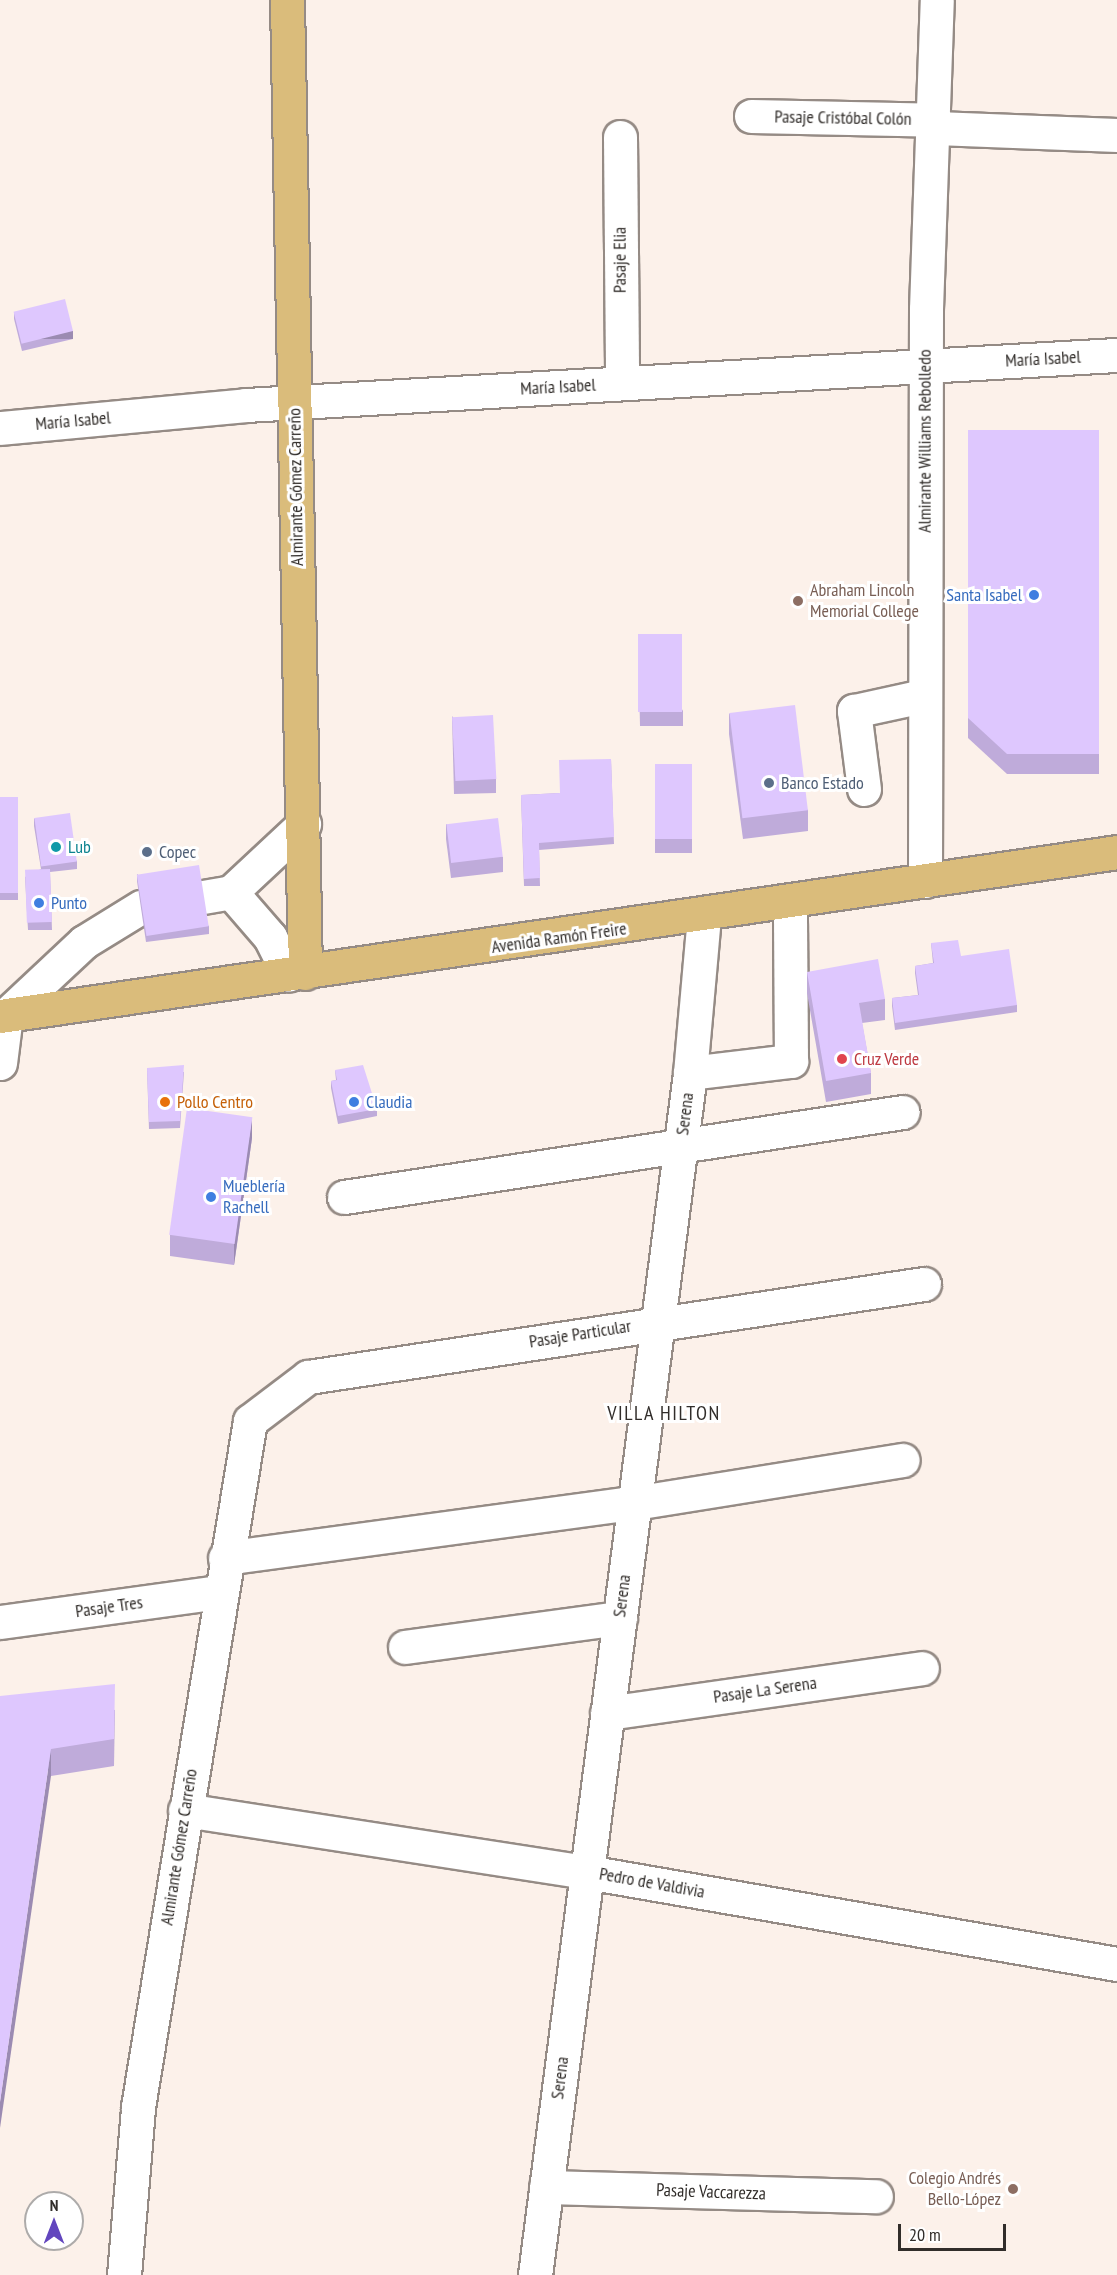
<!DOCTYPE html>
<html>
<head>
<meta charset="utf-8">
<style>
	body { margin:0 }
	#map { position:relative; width:1117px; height:2275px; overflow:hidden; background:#fcf1ea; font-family:"PT Sans Narrow",sans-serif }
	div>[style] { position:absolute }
	.roads { filter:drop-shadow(2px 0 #958b85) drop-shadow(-2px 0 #958b85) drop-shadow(0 2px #958b85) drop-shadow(0 -2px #958b85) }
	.minor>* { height:33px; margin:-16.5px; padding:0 16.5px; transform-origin:16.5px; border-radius:16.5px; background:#fff }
	.major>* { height:33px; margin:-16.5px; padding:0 16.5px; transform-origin:16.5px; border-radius:16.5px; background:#dabc7b }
	.wall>* { inset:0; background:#bfabda; transform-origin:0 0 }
	.shaded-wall>* { inset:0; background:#9b8bb2; transform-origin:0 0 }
	.building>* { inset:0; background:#dec7fe; transform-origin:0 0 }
	.dots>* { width:16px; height:16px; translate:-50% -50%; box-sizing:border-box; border:3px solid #fff; border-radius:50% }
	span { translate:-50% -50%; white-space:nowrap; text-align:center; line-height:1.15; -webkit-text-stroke:6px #fff; paint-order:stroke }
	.street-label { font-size:18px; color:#312d2a }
	.education-label { font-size:18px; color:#785e54 }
	.left { translate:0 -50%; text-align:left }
	.right { translate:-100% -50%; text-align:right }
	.shop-label { font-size:18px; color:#366cbe }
	.service-label { font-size:18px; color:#4e5e75 }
	.culture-label { font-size:18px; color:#0d838f }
	.health-label { font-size:18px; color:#be3a42 }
	.food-label { font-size:18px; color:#c56008 }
	.neighbourhood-label { font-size:20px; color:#312d2a; letter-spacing:1.5px }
	.north { position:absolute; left:24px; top:2191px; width:60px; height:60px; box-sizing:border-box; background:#fff; border:2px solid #adabaa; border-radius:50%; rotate:0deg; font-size:16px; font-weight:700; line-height:24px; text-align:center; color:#312d2a }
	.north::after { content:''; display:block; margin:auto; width:21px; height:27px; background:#6246be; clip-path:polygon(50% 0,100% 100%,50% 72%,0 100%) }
	.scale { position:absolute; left:898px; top:2224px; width:108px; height:27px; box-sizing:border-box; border:3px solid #312d2a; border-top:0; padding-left:8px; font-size:18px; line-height:21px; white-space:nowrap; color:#312d2a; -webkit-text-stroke:4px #fff; paint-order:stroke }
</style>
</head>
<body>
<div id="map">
	<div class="roads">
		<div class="minor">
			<div style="left:751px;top:116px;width:184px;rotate:1.2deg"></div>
			<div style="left:936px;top:128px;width:181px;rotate:2.2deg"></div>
			<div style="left:620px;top:137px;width:246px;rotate:89.5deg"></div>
			<div style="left:0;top:428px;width:247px;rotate:-5.3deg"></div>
			<div style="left:246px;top:405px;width:872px;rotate:-3.29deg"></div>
			<div style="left:864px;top:789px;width:79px;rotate:-97.3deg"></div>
			<div style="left:854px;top:711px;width:71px;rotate:-12.3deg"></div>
			<div style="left:925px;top:881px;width:572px;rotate:-89.9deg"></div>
			<div style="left:926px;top:309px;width:309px;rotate:-88deg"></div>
			<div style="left:231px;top:892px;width:60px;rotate:49.1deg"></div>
			<div style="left:270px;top:937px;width:42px;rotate:63.4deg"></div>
			<div style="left:203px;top:897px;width:28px;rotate:-10deg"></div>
			<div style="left:231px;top:892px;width:100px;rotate:-43deg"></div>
			<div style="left:0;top:1063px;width:48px;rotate:-82.9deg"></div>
			<div style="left:6px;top:1015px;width:107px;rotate:-43.1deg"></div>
			<div style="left:84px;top:942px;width:67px;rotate:-31.6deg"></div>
			<div style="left:690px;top:1073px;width:102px;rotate:-6.8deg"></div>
			<div style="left:791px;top:1061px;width:157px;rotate:-90.4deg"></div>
			<div style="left:344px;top:1197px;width:565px;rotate:-8.65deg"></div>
			<div style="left:225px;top:1558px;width:413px;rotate:-7.7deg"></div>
			<div style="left:634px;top:1503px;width:272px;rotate:-9.1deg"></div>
			<div style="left:0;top:1622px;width:220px;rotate:-7.8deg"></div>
			<div style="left:405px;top:1647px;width:217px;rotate:-7.7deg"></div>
			<div style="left:607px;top:1713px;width:318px;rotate:-8.1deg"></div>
			<div style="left:185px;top:1810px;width:407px;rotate:8.8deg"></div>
			<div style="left:587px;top:1872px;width:538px;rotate:9.85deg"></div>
			<div style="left:546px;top:2187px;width:330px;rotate:1.6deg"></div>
			<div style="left:124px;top:2275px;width:169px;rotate:-85.2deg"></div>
			<div style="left:138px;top:2107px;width:695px;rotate:-80.73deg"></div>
			<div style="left:250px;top:1421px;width:73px;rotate:-37.2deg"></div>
			<div style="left:308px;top:1377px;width:623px;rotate:-8.59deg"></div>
			<div style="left:535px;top:2275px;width:1212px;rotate:-82.65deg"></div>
			<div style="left:690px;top:1073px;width:157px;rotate:-84.9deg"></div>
		</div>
		<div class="major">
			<div style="left:287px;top:0;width:973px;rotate:88.94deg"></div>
			<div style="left:0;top:1016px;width:1129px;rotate:-8.35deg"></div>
		</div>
	</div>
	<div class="wall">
		<div style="clip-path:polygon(14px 312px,73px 339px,22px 351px,14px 319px)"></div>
		<div style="clip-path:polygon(968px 430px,1099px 430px,1099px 774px,1007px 774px,968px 738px)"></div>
		<div style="clip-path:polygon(638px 634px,683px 711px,683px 726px,640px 726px)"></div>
		<div style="clip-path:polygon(729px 713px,808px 810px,808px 831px,743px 839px,729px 734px)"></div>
		<div style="clip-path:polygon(452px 716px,496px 779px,496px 793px,454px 794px)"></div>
		<div style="clip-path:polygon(611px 759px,614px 844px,539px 850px,540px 886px,524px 886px,521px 795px,560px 793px)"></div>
		<div style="left:655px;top:764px;width:37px;height:89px"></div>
		<div style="left:0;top:797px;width:18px;height:103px"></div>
		<div style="clip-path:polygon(34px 818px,77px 861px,77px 869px,50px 872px,52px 930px,28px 930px,25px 877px,41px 869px,34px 826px)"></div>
		<div style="clip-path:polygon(446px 824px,503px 857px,503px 872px,451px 878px,446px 839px)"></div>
		<div style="clip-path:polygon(137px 874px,209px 926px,209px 934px,146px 942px,137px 881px)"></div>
		<div style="clip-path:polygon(931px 943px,961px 956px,1017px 1005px,1017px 1012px,895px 1030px,892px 1006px,892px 998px,918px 995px,915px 973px,915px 966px,933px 963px)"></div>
		<div style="clip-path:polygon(807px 972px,885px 999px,885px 1020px,862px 1023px,871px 1073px,871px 1094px,826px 1102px,807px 993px)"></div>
		<div style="clip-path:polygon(147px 1068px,184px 1072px,180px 1128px,149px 1129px)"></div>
		<div style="clip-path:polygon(335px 1070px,377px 1109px,377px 1116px,338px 1124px,331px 1088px,331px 1081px,336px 1080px)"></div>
		<div style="clip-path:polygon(252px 1138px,234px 1265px,170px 1256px,170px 1235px)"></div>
		<div style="clip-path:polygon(0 1696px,115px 1710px,114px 1766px,51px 1776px)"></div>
	</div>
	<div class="shaded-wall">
		<div style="left:73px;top:331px;width:8px;height:52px;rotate:90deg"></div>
		<div style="clip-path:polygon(252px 1117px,252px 1138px,234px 1265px,234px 1244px)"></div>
		<div style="clip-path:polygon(51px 1749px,51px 1776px,0 2128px,0 2102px)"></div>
	</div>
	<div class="building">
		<div style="left:65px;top:299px;width:33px;height:53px;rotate:76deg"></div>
		<div style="clip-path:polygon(968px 430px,1099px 430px,1099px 754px,1007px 754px,968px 718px)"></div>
		<div style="left:638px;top:634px;width:44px;height:78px"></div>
		<div style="left:795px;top:705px;width:106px;height:66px;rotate:83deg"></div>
		<div style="left:493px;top:715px;width:64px;height:41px;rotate:87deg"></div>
		<div style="clip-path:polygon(611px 759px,614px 837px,539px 843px,540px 878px,524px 879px,521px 795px,560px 793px,559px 760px)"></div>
		<div style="left:655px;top:764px;width:37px;height:75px"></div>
		<div style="left:0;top:797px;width:18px;height:96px"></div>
		<div style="left:70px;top:813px;width:49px;height:36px;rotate:82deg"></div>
		<div style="left:498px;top:818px;width:39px;height:52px;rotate:83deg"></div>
		<div style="left:199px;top:865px;width:62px;height:63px;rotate:81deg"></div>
		<div style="left:50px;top:869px;width:53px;height:25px;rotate:88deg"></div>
		<div style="clip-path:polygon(958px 940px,961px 956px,1009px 949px,1017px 1005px,895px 1023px,892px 998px,919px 995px,915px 966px,934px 963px,931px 943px)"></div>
		<div style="clip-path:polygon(878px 959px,885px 999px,859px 1003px,871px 1073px,826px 1081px,807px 972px)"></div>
		<div style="clip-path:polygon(184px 1065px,180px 1121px,149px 1122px,147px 1068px)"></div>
		<div style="clip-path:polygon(363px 1065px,377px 1109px,338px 1116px,331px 1081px,337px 1080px,335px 1070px)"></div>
		<div style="left:187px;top:1108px;width:66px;height:128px;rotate:8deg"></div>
		<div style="clip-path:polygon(115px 1684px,114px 1739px,51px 1749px,0 2102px,0 1696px)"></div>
	</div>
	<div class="dots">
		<div style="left:1034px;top:595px;background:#3f7fe0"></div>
		<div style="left:798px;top:601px;background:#8d6e63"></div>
		<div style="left:769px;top:783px;background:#5c6f8a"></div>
		<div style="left:56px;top:847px;background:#0f9aa8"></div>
		<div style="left:147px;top:852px;background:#5c6f8a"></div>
		<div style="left:39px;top:903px;background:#3f7fe0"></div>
		<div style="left:842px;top:1059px;background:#e0444e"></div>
		<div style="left:165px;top:1102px;background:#e8710a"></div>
		<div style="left:354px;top:1102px;background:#3f7fe0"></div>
		<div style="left:211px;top:1197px;background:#3f7fe0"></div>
		<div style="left:1013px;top:2189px;background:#8d6e63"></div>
	</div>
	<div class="street-label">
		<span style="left:843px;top:118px;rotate:1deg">Pasaje Cristóbal Colón</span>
		<span style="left:620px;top:260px;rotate:-90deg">Pasaje Elia</span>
		<span style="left:1043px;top:359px;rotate:-3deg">María Isabel</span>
		<span style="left:558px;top:387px;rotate:-3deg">María Isabel</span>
		<span style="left:73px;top:421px;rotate:-5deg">María Isabel</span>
		<span style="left:925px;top:441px;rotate:-90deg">Almirante Williams Rebolledo</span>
		<span style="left:296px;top:487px;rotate:-91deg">Almirante Gómez Carreño</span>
		<span style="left:559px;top:938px;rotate:-8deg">Avenida Ramón Freire</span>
		<span style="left:685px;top:1114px;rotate:-83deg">Serena</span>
		<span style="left:580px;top:1334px;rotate:-9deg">Pasaje Particular</span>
		<span style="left:622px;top:1596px;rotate:-83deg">Serena</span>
		<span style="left:109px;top:1607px;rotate:-8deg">Pasaje Tres</span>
		<span style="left:765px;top:1690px;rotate:-8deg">Pasaje La Serena</span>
		<span style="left:179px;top:1847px;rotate:-81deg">Almirante Gómez Carreño</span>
		<span style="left:652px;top:1883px;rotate:10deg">Pedro de Valdivia</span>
		<span style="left:560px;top:2078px;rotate:-83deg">Serena</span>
		<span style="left:711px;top:2192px;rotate:2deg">Pasaje Vaccarezza</span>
	</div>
	<div class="education-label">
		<span class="left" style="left:810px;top:601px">Abraham Lincoln<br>Memorial College</span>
		<span class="right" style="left:1001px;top:2189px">Colegio Andrés<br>Bello-López</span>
	</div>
	<div class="shop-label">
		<span class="right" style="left:1022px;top:595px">Santa Isabel</span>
		<span class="left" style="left:51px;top:903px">Punto</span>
		<span class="left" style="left:366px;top:1102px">Claudia</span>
		<span class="left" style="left:223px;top:1197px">Mueblería<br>Rachell</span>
	</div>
	<div class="service-label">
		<span class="left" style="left:781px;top:783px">Banco Estado</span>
		<span class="left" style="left:159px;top:852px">Copec</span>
	</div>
	<div class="culture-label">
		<span class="left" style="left:68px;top:847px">Lub</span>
	</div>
	<div class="health-label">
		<span class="left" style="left:854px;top:1059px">Cruz Verde</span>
	</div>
	<div class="food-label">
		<span class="left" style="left:177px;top:1102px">Pollo Centro</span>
	</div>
	<div class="neighbourhood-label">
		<span style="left:664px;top:1413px">VILLA HILTON</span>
	</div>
	<div class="north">N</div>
	<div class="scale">20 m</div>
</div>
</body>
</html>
